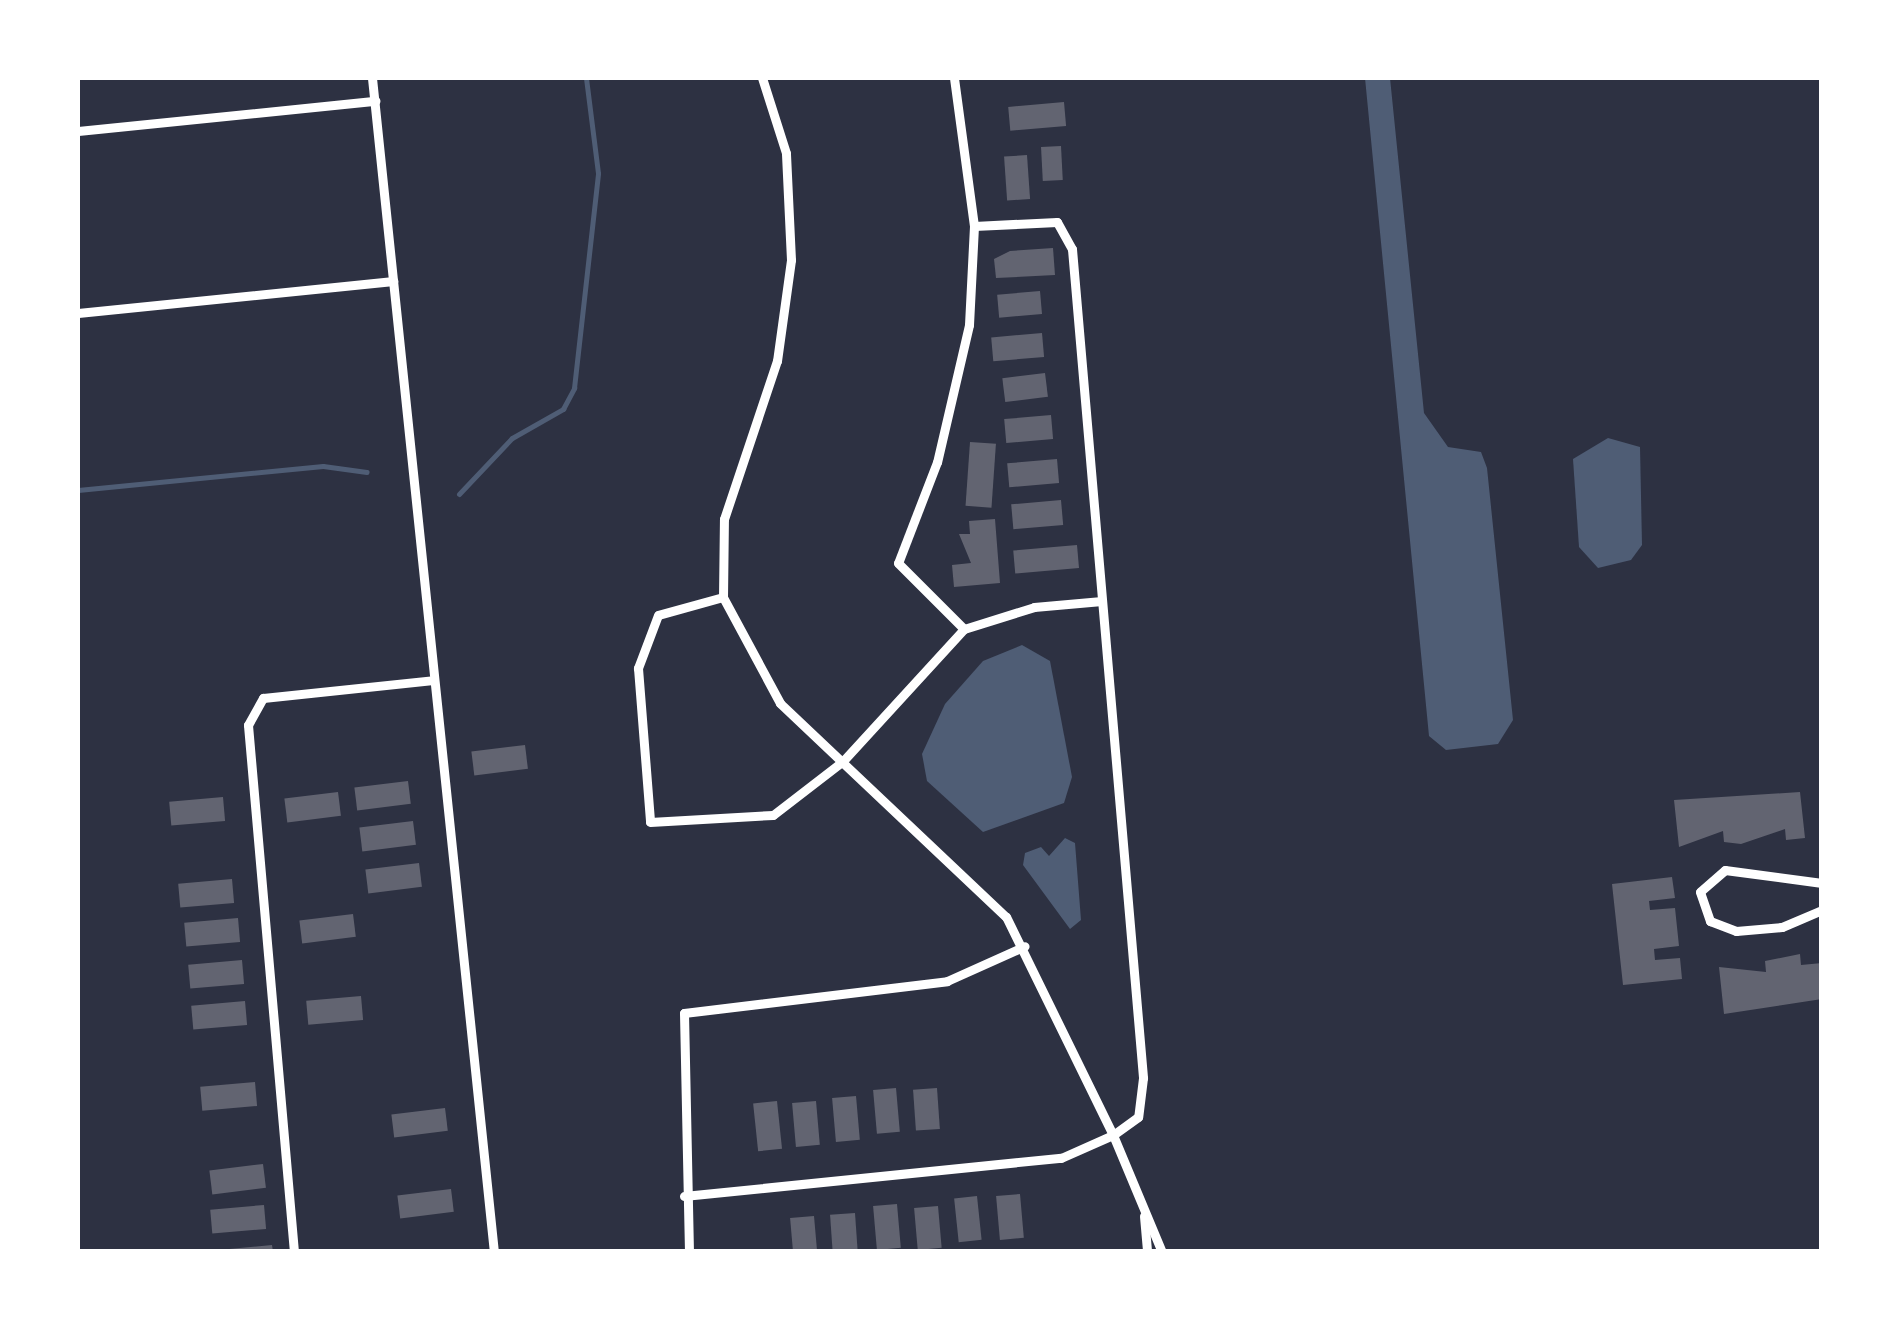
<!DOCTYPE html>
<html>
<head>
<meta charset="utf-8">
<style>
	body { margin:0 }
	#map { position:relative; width:1899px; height:1329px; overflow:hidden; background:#2d3142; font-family:"DM Sans",sans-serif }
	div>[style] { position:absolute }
	.water>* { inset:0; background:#4f5d75 }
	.stream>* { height:5px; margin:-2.5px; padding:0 2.5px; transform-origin:2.5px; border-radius:2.5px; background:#4f5d75 }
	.building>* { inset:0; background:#626471; transform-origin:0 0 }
	.minor>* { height:9px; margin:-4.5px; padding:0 4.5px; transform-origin:4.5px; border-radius:4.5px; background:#fff }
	span { translate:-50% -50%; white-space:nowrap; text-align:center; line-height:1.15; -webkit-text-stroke:10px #fff; paint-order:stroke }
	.frame { position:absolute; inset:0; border:80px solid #fff; pointer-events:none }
</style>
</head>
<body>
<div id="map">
	<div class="water">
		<div style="clip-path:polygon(1365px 78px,1390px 78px,1424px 413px,1448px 447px,1481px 452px,1487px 468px,1513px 720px,1498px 744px,1446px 750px,1429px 736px)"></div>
		<div style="clip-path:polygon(1608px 438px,1640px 447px,1642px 545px,1631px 560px,1598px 568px,1579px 547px,1573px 459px)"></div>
		<div style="clip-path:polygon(1022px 645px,1050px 661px,1072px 777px,1064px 803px,983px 832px,927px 781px,922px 754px,945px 704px,983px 661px)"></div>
		<div style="clip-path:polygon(1065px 838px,1075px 843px,1081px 920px,1070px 929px,1023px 865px,1025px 853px,1041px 847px,1049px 856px)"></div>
	</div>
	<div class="stream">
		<div style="left:78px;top:490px;width:246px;rotate:-5.6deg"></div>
		<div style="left:323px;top:466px;width:44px;rotate:7.8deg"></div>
		<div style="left:459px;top:494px;width:77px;rotate:-46.6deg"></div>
		<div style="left:512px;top:438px;width:59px;rotate:-29.6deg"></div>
		<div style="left:563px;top:409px;width:24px;rotate:-62deg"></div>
		<div style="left:574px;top:388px;width:216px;rotate:-83.6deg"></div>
		<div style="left:598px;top:173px;width:96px;rotate:-97.2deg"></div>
	</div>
	<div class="building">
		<div style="left:1064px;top:102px;width:24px;height:56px;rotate:85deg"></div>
		<div style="left:1061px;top:146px;width:34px;height:20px;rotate:87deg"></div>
		<div style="left:1027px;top:155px;width:44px;height:23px;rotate:86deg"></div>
		<div style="clip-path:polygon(1053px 248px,1055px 275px,996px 278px,994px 259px,1010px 251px)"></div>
		<div style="left:1040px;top:291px;width:23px;height:43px;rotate:85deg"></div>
		<div style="left:1042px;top:333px;width:24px;height:51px;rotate:85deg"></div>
		<div style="left:1045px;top:373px;width:24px;height:43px;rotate:83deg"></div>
		<div style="left:1051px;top:415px;width:24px;height:47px;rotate:85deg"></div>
		<div style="left:970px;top:442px;width:26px;height:64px;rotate:4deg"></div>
		<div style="left:1057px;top:459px;width:24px;height:50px;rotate:85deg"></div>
		<div style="left:1061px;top:500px;width:25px;height:50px;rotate:85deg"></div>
		<div style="clip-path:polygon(995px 519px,1000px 583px,954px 587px,952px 565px,971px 563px,959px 534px,970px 534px,969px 521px)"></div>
		<div style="left:1077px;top:545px;width:23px;height:64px;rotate:85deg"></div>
		<div style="left:525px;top:745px;width:24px;height:54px;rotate:83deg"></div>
		<div style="left:408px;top:781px;width:23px;height:54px;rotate:83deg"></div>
		<div style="left:338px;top:792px;width:24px;height:54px;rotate:83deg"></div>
		<div style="clip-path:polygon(1800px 792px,1805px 838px,1786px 840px,1785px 829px,1741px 844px,1724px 842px,1723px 831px,1679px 847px,1674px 800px)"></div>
		<div style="left:223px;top:797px;width:24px;height:54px;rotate:85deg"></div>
		<div style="left:413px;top:821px;width:24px;height:54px;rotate:83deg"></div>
		<div style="left:419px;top:863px;width:24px;height:54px;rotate:83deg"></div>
		<div style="clip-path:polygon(1672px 877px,1675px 898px,1649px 901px,1650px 910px,1675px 908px,1679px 946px,1654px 949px,1655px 960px,1680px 958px,1682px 979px,1623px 985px,1612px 884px)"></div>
		<div style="left:232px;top:879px;width:24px;height:54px;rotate:85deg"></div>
		<div style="left:353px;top:914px;width:23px;height:54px;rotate:83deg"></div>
		<div style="left:238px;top:918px;width:24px;height:54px;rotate:85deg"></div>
		<div style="clip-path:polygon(1800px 954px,1801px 965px,1822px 963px,1822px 999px,1724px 1014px,1719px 967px,1766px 972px,1765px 961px)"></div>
		<div style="left:242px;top:960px;width:24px;height:54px;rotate:85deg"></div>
		<div style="left:361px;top:996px;width:24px;height:55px;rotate:85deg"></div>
		<div style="left:245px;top:1001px;width:24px;height:54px;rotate:85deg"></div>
		<div style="left:255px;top:1082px;width:24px;height:55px;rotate:85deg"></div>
		<div style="left:896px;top:1088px;width:44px;height:23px;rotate:85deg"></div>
		<div style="left:937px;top:1088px;width:41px;height:24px;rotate:86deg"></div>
		<div style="left:856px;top:1096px;width:44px;height:24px;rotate:85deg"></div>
		<div style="left:777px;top:1101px;width:48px;height:24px;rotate:84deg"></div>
		<div style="left:816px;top:1101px;width:44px;height:24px;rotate:85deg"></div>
		<div style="left:445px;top:1108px;width:23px;height:54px;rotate:83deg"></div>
		<div style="left:263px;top:1164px;width:24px;height:54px;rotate:83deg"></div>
		<div style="left:451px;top:1189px;width:23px;height:54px;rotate:83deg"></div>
		<div style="left:1020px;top:1194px;width:44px;height:24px;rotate:85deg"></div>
		<div style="left:977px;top:1196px;width:44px;height:23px;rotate:84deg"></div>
		<div style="left:897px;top:1204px;width:44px;height:24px;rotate:85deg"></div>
		<div style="left:264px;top:1205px;width:24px;height:54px;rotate:85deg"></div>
		<div style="left:938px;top:1206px;width:42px;height:24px;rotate:85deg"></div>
		<div style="left:855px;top:1213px;width:39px;height:25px;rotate:86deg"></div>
		<div style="left:814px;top:1216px;width:36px;height:24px;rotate:85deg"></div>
		<div style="clip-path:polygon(272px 1245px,273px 1252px,229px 1252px,229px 1249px)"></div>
	</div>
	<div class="minor">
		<div style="left:372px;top:78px;width:1180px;rotate:84.07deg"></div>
		<div style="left:954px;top:78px;width:149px;rotate:82.3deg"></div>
		<div style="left:974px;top:226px;width:99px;rotate:92.9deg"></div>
		<div style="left:969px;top:325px;width:141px;rotate:103.1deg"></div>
		<div style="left:937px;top:462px;width:108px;rotate:111.1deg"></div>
		<div style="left:898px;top:563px;width:93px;rotate:45deg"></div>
		<div style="left:78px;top:131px;width:299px;rotate:-5.8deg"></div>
		<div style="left:974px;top:226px;width:83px;rotate:-2.8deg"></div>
		<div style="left:1057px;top:222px;width:31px;rotate:61deg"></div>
		<div style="left:1072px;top:249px;width:832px;rotate:85.1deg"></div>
		<div style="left:1143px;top:1078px;width:39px;rotate:97deg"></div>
		<div style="left:1138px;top:1117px;width:31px;rotate:144deg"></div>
		<div style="left:1113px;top:1135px;width:127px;rotate:67.3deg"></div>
		<div style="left:78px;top:313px;width:317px;rotate:-5.8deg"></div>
		<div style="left:723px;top:597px;width:67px;rotate:164.5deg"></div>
		<div style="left:658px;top:615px;width:57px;rotate:110.7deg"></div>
		<div style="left:638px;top:668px;width:154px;rotate:85.5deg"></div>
		<div style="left:650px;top:822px;width:123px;rotate:-3.3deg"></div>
		<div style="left:773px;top:815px;width:88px;rotate:-37.6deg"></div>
		<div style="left:843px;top:761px;width:179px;rotate:-47.5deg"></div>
		<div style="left:964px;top:629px;width:73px;rotate:-17.4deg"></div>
		<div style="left:1034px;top:607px;width:68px;rotate:-5deg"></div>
		<div style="left:1822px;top:883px;width:98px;rotate:-172.4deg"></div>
		<div style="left:1725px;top:870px;width:33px;rotate:139deg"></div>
		<div style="left:1700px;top:892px;width:31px;rotate:71deg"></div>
		<div style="left:1710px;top:921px;width:28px;rotate:21deg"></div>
		<div style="left:1736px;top:931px;width:46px;rotate:-5deg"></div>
		<div style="left:1782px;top:927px;width:43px;rotate:-23deg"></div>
		<div style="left:684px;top:1196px;width:379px;rotate:-5.8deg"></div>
		<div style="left:1061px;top:1158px;width:57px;rotate:-23.9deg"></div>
		<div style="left:1113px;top:1135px;width:243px;rotate:-116.1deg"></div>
		<div style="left:1006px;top:917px;width:311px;rotate:-136.6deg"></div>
		<div style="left:780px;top:703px;width:120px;rotate:-118.3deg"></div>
		<div style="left:723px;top:597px;width:78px;rotate:-89.3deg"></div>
		<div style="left:724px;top:519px;width:167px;rotate:-71.5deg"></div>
		<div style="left:777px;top:361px;width:102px;rotate:-82.1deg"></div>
		<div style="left:791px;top:260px;width:107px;rotate:-92.7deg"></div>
		<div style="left:786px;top:153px;width:79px;rotate:-107.7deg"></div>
		<div style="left:1144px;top:1216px;width:36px;rotate:85deg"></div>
		<div style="left:294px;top:1252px;width:529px;rotate:-94.99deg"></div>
		<div style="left:248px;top:725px;width:31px;rotate:-61deg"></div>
		<div style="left:263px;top:698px;width:171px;rotate:-6deg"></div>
		<div style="left:689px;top:1252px;width:239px;rotate:-91.2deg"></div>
		<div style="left:684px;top:1013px;width:265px;rotate:-6.9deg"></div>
		<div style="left:947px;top:981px;width:85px;rotate:-24.2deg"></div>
	</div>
	<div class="frame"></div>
</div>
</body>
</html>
